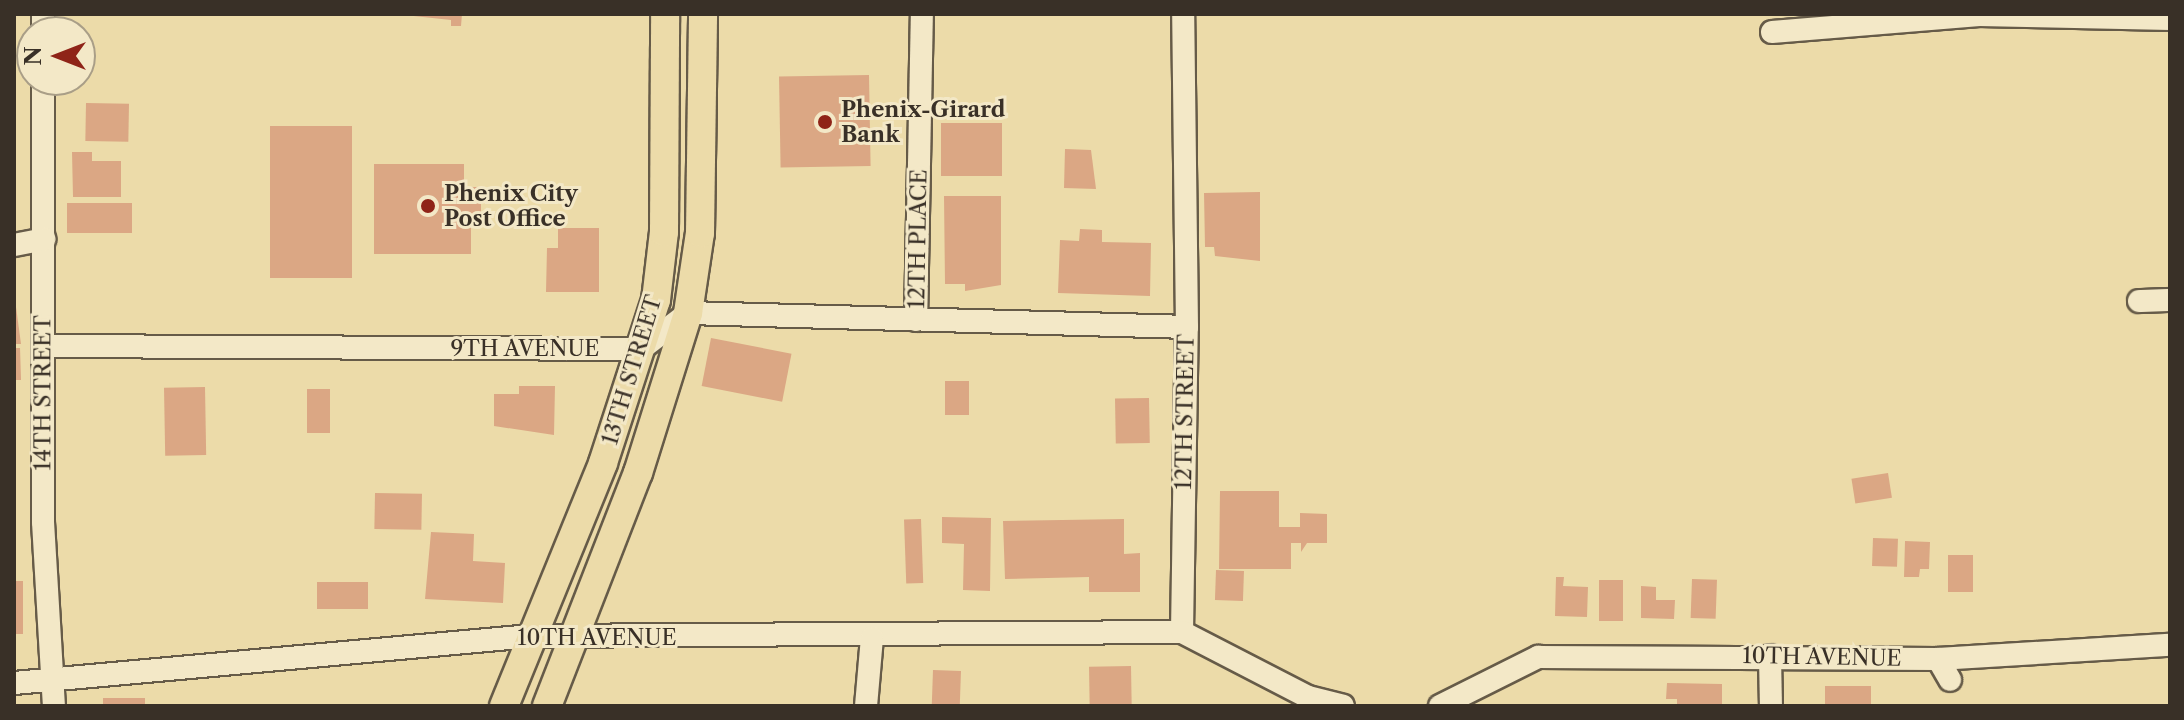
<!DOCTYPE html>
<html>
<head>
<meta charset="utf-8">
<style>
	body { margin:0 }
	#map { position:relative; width:2184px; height:720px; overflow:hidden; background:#ecdba9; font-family:"Libre Caslon Text",serif }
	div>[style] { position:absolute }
	.building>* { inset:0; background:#dba784; transform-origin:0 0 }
	.roads { filter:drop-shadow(2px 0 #665b48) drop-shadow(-2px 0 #665b48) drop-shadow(0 2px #665b48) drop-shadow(0 -2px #665b48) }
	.minor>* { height:22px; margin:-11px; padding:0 11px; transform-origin:11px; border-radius:11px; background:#f3e8c7 }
	.major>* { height:28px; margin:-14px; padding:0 14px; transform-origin:14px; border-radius:14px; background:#ecdba9 }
	.dots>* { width:22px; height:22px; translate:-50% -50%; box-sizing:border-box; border:4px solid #f3e8c7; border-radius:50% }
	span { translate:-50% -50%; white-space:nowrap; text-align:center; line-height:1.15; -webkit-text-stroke:6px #f3e8c7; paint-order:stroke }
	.poi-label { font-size:22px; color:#393027; font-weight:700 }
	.left { translate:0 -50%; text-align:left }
	.street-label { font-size:22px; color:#393027 }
	.frame { position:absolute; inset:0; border:16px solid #393027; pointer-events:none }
	.north { position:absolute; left:16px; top:16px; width:80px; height:80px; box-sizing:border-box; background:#f3e8c7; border:2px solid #a99e87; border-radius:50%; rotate:270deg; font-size:22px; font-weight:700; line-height:32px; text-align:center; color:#393027 }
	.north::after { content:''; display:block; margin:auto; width:28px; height:36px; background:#8f2418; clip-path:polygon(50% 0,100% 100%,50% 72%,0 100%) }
</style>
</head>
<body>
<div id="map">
	<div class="building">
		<div style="clip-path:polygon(395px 14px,462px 14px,461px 26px,451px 26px,451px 20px)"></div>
		<div style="left:869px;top:75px;width:91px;height:90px;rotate:89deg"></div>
		<div style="left:86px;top:103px;width:43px;height:38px;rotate:1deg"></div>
		<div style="left:1002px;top:123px;width:53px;height:61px;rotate:90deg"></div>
		<div style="left:270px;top:126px;width:82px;height:152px"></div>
		<div style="clip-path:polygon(1065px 149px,1091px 150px,1096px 189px,1064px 188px)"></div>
		<div style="clip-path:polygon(72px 152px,92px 152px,92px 161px,121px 161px,121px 197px,73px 197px)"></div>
		<div style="clip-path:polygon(374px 164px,464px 164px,464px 187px,481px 187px,481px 225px,471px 225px,471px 254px,374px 254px)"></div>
		<div style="clip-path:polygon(1260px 192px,1260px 261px,1215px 256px,1214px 247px,1205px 247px,1204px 193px)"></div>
		<div style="clip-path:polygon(944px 196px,1001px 196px,1001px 285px,965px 291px,965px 284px,945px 284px)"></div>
		<div style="left:132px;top:203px;width:30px;height:65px;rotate:90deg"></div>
		<div style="clip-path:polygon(558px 228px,599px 228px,599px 292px,546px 292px,547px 248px,558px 248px)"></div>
		<div style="clip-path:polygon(1080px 229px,1102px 230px,1102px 242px,1151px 243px,1150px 296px,1058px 293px,1060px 240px,1079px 241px)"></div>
		<div style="clip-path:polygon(14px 292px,21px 344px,14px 344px)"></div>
		<div style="left:711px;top:338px;width:82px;height:49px;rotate:11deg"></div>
		<div style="clip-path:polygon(14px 348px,20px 348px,21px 380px,14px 380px)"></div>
		<div style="left:969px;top:381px;width:34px;height:24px;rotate:90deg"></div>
		<div style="clip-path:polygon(519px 386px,555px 386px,554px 435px,494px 426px,494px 394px,519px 394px)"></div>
		<div style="left:205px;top:387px;width:68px;height:41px;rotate:89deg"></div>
		<div style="left:307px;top:389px;width:23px;height:44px"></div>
		<div style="left:1149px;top:398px;width:45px;height:34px;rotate:89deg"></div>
		<div style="left:1888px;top:473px;width:25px;height:37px;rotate:81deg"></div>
		<div style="clip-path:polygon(1220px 491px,1279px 491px,1279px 527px,1300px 527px,1300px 513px,1327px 514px,1327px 543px,1307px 543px,1301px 552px,1301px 543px,1291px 543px,1291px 569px,1219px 569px)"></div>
		<div style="left:375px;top:493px;width:47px;height:36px;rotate:1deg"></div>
		<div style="clip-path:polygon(942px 517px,991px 518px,990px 591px,963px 590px,964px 544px,942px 543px)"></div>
		<div style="left:921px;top:519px;width:64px;height:17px;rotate:88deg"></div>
		<div style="clip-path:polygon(1124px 519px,1124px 554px,1140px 553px,1140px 592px,1089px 592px,1089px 577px,1005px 579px,1003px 521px)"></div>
		<div style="clip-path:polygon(431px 532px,474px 534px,473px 561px,505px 563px,503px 603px,425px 599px)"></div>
		<div style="left:1873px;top:538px;width:25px;height:28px;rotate:2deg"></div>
		<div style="clip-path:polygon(1905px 541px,1930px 542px,1929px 569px,1920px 569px,1919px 577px,1904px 577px)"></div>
		<div style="left:1948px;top:555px;width:25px;height:37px"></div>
		<div style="left:1216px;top:570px;width:28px;height:30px;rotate:2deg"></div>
		<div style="clip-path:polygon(1556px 577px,1564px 577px,1563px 586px,1588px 587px,1587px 617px,1555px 616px)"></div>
		<div style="left:1692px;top:579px;width:25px;height:39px;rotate:2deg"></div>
		<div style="left:1599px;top:580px;width:24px;height:41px"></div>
		<div style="left:14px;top:581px;width:9px;height:53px"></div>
		<div style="left:368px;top:582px;width:27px;height:51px;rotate:90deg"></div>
		<div style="clip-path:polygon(1641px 586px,1656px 587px,1656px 600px,1675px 600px,1674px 619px,1641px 618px)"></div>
		<div style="left:1131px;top:666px;width:40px;height:42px;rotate:89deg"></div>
		<div style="left:933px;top:670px;width:28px;height:36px;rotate:2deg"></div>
		<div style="clip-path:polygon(1667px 683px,1722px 684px,1722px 706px,1677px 706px,1677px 699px,1666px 699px)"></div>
		<div style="left:1871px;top:686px;width:20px;height:46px;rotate:90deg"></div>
		<div style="left:145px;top:698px;width:8px;height:42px;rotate:90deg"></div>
	</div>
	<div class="roads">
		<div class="minor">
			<div style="left:43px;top:32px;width:18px;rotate:-90deg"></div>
			<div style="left:1772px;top:32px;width:208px;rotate:-4.7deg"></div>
			<div style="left:1979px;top:15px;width:191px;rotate:1.2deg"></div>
			<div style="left:43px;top:80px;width:442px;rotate:90deg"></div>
			<div style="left:43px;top:522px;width:184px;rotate:86.6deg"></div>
			<div style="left:14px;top:245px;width:31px;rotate:-11deg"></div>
			<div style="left:2139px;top:301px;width:31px;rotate:-2deg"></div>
			<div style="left:916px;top:320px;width:306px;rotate:-88.9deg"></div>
			<div style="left:43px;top:346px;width:598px;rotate:0.29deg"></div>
			<div style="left:641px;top:349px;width:59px;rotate:-37.5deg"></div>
			<div style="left:688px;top:313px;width:499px;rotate:1.6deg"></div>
			<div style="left:1182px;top:632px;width:305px;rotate:-89.1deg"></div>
			<div style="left:1187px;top:327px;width:313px;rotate:-90.7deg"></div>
			<div style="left:1770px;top:656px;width:50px;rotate:88.9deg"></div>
			<div style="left:1938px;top:659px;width:24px;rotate:60deg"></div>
			<div style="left:14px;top:683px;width:519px;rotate:-5.19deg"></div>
			<div style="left:531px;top:636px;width:651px;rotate:-0.35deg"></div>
			<div style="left:1182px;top:632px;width:142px;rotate:27.3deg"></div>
			<div style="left:1308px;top:697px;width:36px;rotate:14deg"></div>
			<div style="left:866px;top:706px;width:68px;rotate:-85deg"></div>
			<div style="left:1440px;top:706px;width:110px;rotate:-26.6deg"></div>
			<div style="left:1538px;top:657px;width:400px;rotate:0.3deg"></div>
			<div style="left:1938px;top:659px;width:232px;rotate:-3.5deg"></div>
		</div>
		<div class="major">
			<div style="left:504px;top:706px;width:262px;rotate:-67.8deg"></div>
			<div style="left:603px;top:463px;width:171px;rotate:-72deg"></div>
			<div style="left:656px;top:300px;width:68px;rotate:-83.3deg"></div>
			<div style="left:664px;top:232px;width:218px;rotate:-89.7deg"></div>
			<div style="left:547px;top:706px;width:250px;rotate:-68.7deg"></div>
			<div style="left:638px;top:473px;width:168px;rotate:-72.6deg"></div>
			<div style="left:688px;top:313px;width:81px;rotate:-81.5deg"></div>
			<div style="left:700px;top:233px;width:219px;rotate:-89.2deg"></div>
		</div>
	</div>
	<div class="dots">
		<div style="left:825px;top:122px;background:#8f2418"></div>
		<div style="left:428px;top:206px;background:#8f2418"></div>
	</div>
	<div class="poi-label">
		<span class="left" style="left:841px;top:122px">Phenix-Girard<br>Bank</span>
		<span class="left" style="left:444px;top:206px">Phenix City<br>Post Office</span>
	</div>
	<div class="street-label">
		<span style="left:918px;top:239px;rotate:-89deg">12TH PLACE</span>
		<span style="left:525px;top:349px">9TH AVENUE</span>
		<span style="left:632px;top:370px;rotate:-73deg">13TH STREET</span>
		<span style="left:43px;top:393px;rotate:-90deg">14TH STREET</span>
		<span style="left:1185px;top:412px;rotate:-89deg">12TH STREET</span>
		<span style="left:597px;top:638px">10TH AVENUE</span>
		<span style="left:1822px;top:657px;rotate:1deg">10TH AVENUE</span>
	</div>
	<div class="frame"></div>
	<div class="north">N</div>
</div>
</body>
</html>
